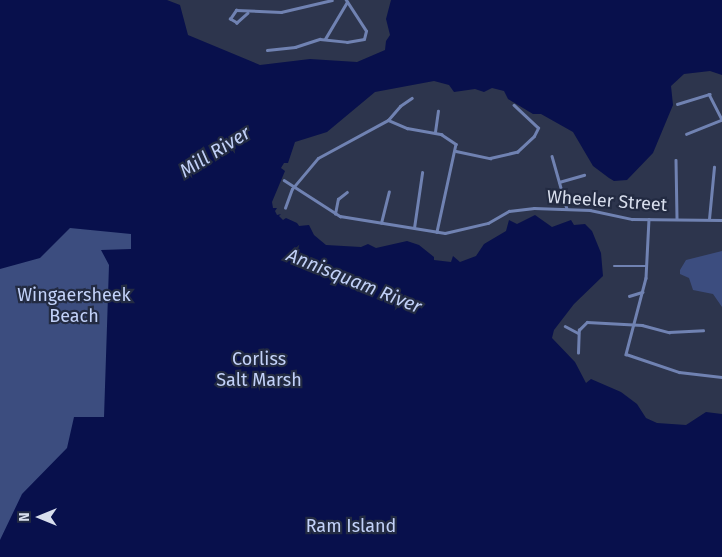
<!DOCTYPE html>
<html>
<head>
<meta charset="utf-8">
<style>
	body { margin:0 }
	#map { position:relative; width:722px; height:557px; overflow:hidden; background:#2d354d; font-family:"Fira Sans",sans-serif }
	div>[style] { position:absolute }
	.green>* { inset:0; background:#3c4d7f }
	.water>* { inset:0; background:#08104c }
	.street>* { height:2.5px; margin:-1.25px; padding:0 1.25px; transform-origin:1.25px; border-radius:1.25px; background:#7082b2 }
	span { translate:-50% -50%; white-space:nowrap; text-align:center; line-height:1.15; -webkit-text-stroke:4.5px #232b42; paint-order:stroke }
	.street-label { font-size:18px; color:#d8deed }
	.park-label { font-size:18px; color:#c3d2f9 }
	.water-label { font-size:19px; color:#c1d0f7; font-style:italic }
	.north { position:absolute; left:15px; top:492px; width:50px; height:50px; -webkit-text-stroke:4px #232b42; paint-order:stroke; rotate:270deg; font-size:14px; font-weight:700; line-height:20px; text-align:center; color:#d8deed }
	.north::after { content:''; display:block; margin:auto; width:18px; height:22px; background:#d8deed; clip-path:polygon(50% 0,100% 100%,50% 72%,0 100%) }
</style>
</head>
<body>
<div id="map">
	<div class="green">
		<div style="clip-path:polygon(64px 213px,224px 261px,0 557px,0 259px)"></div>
		<div style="clip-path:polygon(722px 251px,722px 307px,713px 294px,693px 290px,689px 278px,680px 274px,680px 270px,686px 260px)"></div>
	</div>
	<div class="water">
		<div style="clip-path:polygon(0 0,167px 0,180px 5px,188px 35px,260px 65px,310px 59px,357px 62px,385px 50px,386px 41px,390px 35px,386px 19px,391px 0,722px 0,722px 75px,710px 71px,684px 74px,671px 86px,673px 105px,653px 153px,627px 180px,614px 181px,609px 178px,593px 166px,573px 132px,541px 114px,533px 114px,508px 99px,504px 91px,492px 88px,484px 92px,475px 89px,454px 92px,449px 85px,434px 81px,375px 92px,327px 132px,295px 142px,288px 163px,284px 163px,281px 168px,285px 171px,272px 202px,273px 208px,277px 208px,275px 211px,277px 215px,281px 214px,279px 216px,283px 220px,286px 218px,297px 223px,302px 230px,299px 226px,309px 225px,314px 235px,326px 245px,361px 247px,368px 244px,376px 248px,407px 241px,419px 245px,434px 257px,434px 260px,451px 262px,453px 256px,460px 262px,476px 256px,484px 244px,506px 231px,509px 220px,517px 224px,535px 215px,552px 227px,571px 220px,574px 225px,585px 224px,592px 231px,601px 253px,603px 276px,574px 304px,554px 330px,552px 338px,575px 362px,586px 383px,591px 379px,621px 392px,637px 404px,646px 418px,657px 423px,686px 425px,706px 412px,722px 414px,722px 557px,0 557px,0 540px,22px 494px,67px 448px,74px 417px,104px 417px,109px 265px,101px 250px,131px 249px,131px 234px,70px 228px,40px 258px,0 269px)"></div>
	</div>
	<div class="street">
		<div style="left:248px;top:13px;width:15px;rotate:138deg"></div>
		<div style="left:237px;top:23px;width:8px;rotate:-150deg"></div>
		<div style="left:230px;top:19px;width:11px;rotate:-56deg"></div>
		<div style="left:236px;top:10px;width:45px;rotate:2.5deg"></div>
		<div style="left:281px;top:12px;width:52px;rotate:-13.2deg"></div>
		<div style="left:325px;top:39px;width:43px;rotate:-59.3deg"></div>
		<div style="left:267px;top:50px;width:28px;rotate:-6deg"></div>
		<div style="left:295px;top:47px;width:26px;rotate:-18deg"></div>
		<div style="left:320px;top:39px;width:27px;rotate:6deg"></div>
		<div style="left:347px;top:42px;width:17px;rotate:-10deg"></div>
		<div style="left:364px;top:39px;width:8px;rotate:-76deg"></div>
		<div style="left:366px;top:31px;width:37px;rotate:-123deg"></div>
		<div style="left:677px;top:104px;width:34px;rotate:-17deg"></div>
		<div style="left:709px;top:94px;width:29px;rotate:63deg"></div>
		<div style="left:722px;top:120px;width:38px;rotate:158deg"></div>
		<div style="left:388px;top:120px;width:21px;rotate:23deg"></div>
		<div style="left:407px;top:128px;width:35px;rotate:10deg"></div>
		<div style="left:441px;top:134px;width:18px;rotate:34deg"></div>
		<div style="left:456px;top:144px;width:90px;rotate:102.2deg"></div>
		<div style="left:388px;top:120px;width:18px;rotate:-49deg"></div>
		<div style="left:400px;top:106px;width:14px;rotate:-34deg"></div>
		<div style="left:435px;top:132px;width:21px;rotate:-82deg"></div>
		<div style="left:456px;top:151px;width:35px;rotate:12deg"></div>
		<div style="left:490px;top:158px;width:28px;rotate:-13deg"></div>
		<div style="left:517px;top:152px;width:23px;rotate:-43deg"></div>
		<div style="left:534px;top:136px;width:9px;rotate:-63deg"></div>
		<div style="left:538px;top:128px;width:33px;rotate:-137deg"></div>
		<div style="left:552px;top:156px;width:55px;rotate:74.2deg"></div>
		<div style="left:676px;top:160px;width:59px;rotate:89deg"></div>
		<div style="left:284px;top:180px;width:67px;rotate:32.7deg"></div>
		<div style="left:340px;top:216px;width:106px;rotate:9.2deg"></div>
		<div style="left:445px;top:233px;width:44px;rotate:-13.1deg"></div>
		<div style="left:488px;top:223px;width:24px;rotate:-30deg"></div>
		<div style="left:509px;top:211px;width:25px;rotate:-7deg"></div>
		<div style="left:534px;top:208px;width:56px;rotate:2deg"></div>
		<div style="left:590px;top:210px;width:43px;rotate:12.1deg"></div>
		<div style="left:632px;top:219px;width:90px;rotate:0.6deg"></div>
		<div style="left:559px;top:182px;width:26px;rotate:-16deg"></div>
		<div style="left:285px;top:208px;width:20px;rotate:-70deg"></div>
		<div style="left:292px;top:189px;width:40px;rotate:-50deg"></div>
		<div style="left:318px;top:158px;width:80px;rotate:-28.5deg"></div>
		<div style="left:335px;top:214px;width:15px;rotate:-79deg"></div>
		<div style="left:338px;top:199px;width:11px;rotate:-38deg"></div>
		<div style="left:649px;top:219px;width:59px;rotate:92.9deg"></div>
		<div style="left:646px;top:278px;width:79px;rotate:104.7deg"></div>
		<div style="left:626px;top:354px;width:56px;rotate:18.8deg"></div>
		<div style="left:679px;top:372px;width:43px;rotate:6.6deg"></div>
		<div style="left:709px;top:219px;width:52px;rotate:-84.5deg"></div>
		<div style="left:381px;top:223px;width:32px;rotate:-76deg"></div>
		<div style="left:414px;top:228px;width:56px;rotate:-81.7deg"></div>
		<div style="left:614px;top:266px;width:32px"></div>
		<div style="left:629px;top:296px;width:14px;rotate:-17deg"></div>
		<div style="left:565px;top:326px;width:15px;rotate:28deg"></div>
		<div style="left:578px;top:353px;width:23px;rotate:-88deg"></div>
		<div style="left:579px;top:330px;width:11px;rotate:-45deg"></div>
		<div style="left:587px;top:322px;width:55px;rotate:3.1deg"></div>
		<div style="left:642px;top:325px;width:28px;rotate:15deg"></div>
		<div style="left:669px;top:332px;width:34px;rotate:-3deg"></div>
	</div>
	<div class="street-label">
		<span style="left:607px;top:201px;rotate:4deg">Wheeler Street</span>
	</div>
	<div class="park-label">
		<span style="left:74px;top:306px">Wingaersheek<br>Beach</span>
		<span style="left:259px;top:370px">Corliss<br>Salt Marsh</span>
		<span style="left:351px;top:526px">Ram Island</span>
	</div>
	<div class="water-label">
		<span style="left:215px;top:152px;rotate:-32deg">Mill River</span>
		<span style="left:354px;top:281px;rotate:22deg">Annisquam River</span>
	</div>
	<div class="north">N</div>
</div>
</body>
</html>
